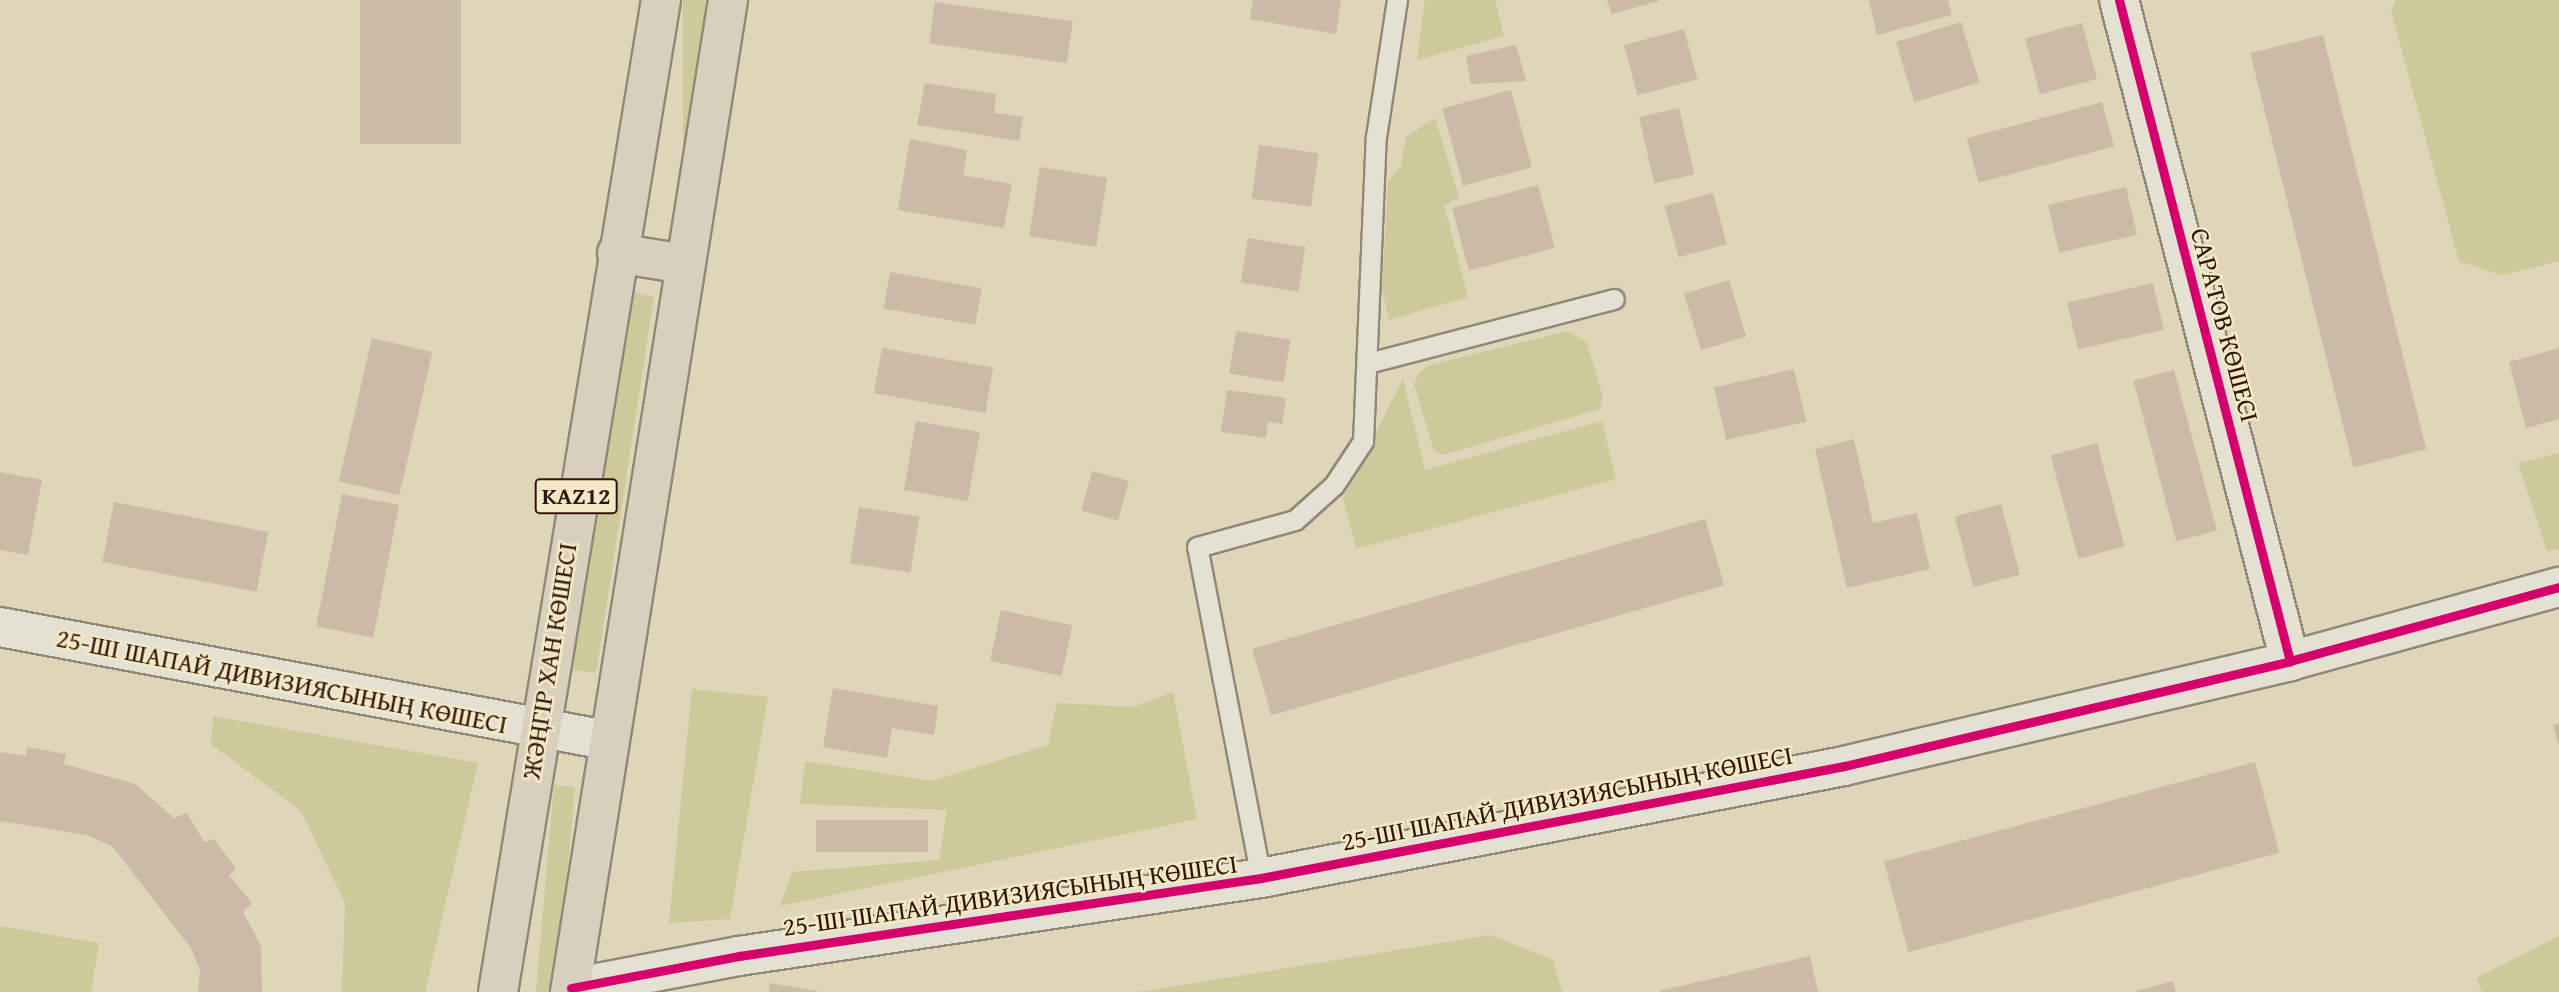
<!DOCTYPE html>
<html>
<head>
<meta charset="utf-8">
<style>
	body { margin:0 }
	#map { position:relative; width:2559px; height:992px; overflow:hidden; background:#dfd5b8; font-family:"Gentium Book Plus",serif }
	div>[style] { position:absolute }
	.green>* { inset:0; background:#cdc99b; transform-origin:0 0 }
	.building>* { inset:0; background:#cbbaa5; transform-origin:0 0 }
	.roads { filter:drop-shadow(2px 0 #918877) drop-shadow(-2px 0 #918877) drop-shadow(0 2px #918877) drop-shadow(0 -2px #918877) }
	.service>* { height:19px; margin:-9.5px; padding:0 9.5px; transform-origin:9.5px; border-radius:9.5px; background:#e4e0d2 }
	.minor>* { height:38px; margin:-19px; padding:0 19px; transform-origin:19px; border-radius:19px; background:#e4e0d2 }
	.primary>* { height:38px; margin:-19px; padding:0 19px; transform-origin:19px; border-radius:19px; background:#d8d0bd }
	.cycleway>* { height:9px; margin:-4.5px; padding:0 4.5px; transform-origin:4.5px; border-radius:4.5px; background:#d6006c }
	span { translate:-50% -50%; white-space:nowrap; text-align:center; line-height:1.15; -webkit-text-stroke:5px #f4e9c7; paint-order:stroke }
	.shield-label span { padding:2px 5px; background:#f4e9c7; border:2px solid; border-radius:5px; -webkit-text-stroke-width:0 }
	.shield-label { font-size:24px; color:#31160b; font-weight:700 }
	.street-label { font-size:26px; color:#31160b }
</style>
</head>
<body>
<div id="map">
	<div class="green">
		<div style="left:683px;top:0;width:22px;height:222px"></div>
		<div style="clip-path:polygon(1425px 0,1495px 0,1504px 36px,1417px 60px)"></div>
		<div style="clip-path:polygon(2396px 0,2559px 0,2559px 261px,2502px 275px,2459px 261px,2391px 11px)"></div>
		<div style="clip-path:polygon(1435px 118px,1459px 197px,1444px 206px,1468px 297px,1389px 320px,1382px 289px,1388px 182px,1401px 166px,1406px 137px)"></div>
		<div style="clip-path:polygon(634px 292px,654px 297px,596px 673px,572px 670px)"></div>
		<div style="clip-path:polygon(1568px 331px,1587px 343px,1603px 397px,1600px 409px,1443px 455px,1434px 451px,1414px 384px,1419px 373px,1430px 365px)"></div>
		<div style="clip-path:polygon(1403px 379px,1425px 470px,1602px 421px,1616px 479px,1356px 549px,1343px 498px)"></div>
		<div style="clip-path:polygon(2559px 453px,2559px 549px,2547px 551px,2518px 463px)"></div>
		<div style="clip-path:polygon(692px 689px,768px 697px,730px 919px,669px 923px)"></div>
		<div style="clip-path:polygon(1173px 692px,1197px 819px,780px 906px,792px 872px,939px 860px,947px 810px,800px 804px,805px 761px,932px 781px,1048px 745px,1057px 703px,1133px 707px)"></div>
		<div style="clip-path:polygon(213px 716px,478px 763px,425px 992px,342px 992px,345px 903px,301px 811px,211px 744px)"></div>
		<div style="left:554px;top:785px;width:21px;height:209px;rotate:5deg"></div>
		<div style="clip-path:polygon(0 926px,99px 943px,91px 992px,0 992px)"></div>
		<div style="clip-path:polygon(1490px 935px,1553px 960px,1562px 992px,1139px 992px)"></div>
		<div style="clip-path:polygon(2559px 936px,2559px 992px,2482px 992px,2476px 978px)"></div>
	</div>
	<div class="building">
		<div style="left:360px;top:0;width:101px;height:144px"></div>
		<div style="clip-path:polygon(1253px 0,1341px 0,1336px 34px,1250px 19px)"></div>
		<div style="clip-path:polygon(1607px 0,1658px 0,1659px 1px,1612px 14px)"></div>
		<div style="clip-path:polygon(1869px 0,1948px 0,1952px 15px,1877px 35px)"></div>
		<div style="left:935px;top:2px;width:139px;height:42px;rotate:8deg"></div>
		<div style="left:1961px;top:22px;width:63px;height:68px;rotate:73deg"></div>
		<div style="left:2082px;top:23px;width:58px;height:59px;rotate:75deg"></div>
		<div style="left:1684px;top:29px;width:52px;height:62px;rotate:75deg"></div>
		<div style="left:2323px;top:35px;width:427px;height:75px;rotate:76deg"></div>
		<div style="clip-path:polygon(1516px 45px,1526px 81px,1471px 84px,1466px 56px)"></div>
		<div style="clip-path:polygon(925px 83px,996px 94px,994px 113px,1023px 117px,1019px 141px,917px 125px)"></div>
		<div style="left:1511px;top:90px;width:80px;height:71px;rotate:75deg"></div>
		<div style="left:2102px;top:102px;width:46px;height:140px;rotate:75deg"></div>
		<div style="left:1679px;top:108px;width:68px;height:41px;rotate:77deg"></div>
		<div style="clip-path:polygon(910px 139px,967px 150px,963px 175px,1012px 184px,1004px 228px,898px 210px)"></div>
		<div style="left:1259px;top:145px;width:60px;height:54px;rotate:8deg"></div>
		<div style="left:1040px;top:167px;width:68px;height:70px;rotate:9deg"></div>
		<div style="left:1538px;top:185px;width:65px;height:89px;rotate:75deg"></div>
		<div style="left:2126px;top:187px;width:49px;height:80px;rotate:77deg"></div>
		<div style="left:1713px;top:193px;width:53px;height:50px;rotate:75deg"></div>
		<div style="left:1248px;top:238px;width:58px;height:45px;rotate:9deg"></div>
		<div style="left:890px;top:272px;width:93px;height:37px;rotate:10deg"></div>
		<div style="left:1729px;top:280px;width:59px;height:47px;rotate:73deg"></div>
		<div style="left:2153px;top:283px;width:48px;height:88px;rotate:77deg"></div>
		<div style="left:1236px;top:331px;width:55px;height:43px;rotate:9deg"></div>
		<div style="left:372px;top:338px;width:62px;height:147px;rotate:13deg"></div>
		<div style="left:882px;top:348px;width:113px;height:46px;rotate:10deg"></div>
		<div style="clip-path:polygon(2559px 348px,2559px 419px,2526px 428px,2509px 362px)"></div>
		<div style="left:1794px;top:369px;width:54px;height:82px;rotate:77deg"></div>
		<div style="left:2174px;top:370px;width:166px;height:42px;rotate:75deg"></div>
		<div style="clip-path:polygon(1227px 390px,1286px 398px,1282px 424px,1268px 422px,1266px 438px,1221px 432px)"></div>
		<div style="left:916px;top:421px;width:65px;height:70px;rotate:10deg"></div>
		<div style="clip-path:polygon(1854px 439px,1873px 523px,1917px 513px,1930px 569px,1847px 588px,1815px 449px)"></div>
		<div style="left:2097px;top:443px;width:107px;height:48px;rotate:75deg"></div>
		<div style="left:1092px;top:471px;width:38px;height:41px;rotate:15deg"></div>
		<div style="clip-path:polygon(0 472px,42px 480px,28px 555px,0 550px)"></div>
		<div style="left:342px;top:494px;width:58px;height:135px;rotate:11deg"></div>
		<div style="left:114px;top:502px;width:157px;height:61px;rotate:11deg"></div>
		<div style="left:2001px;top:504px;width:73px;height:48px;rotate:75deg"></div>
		<div style="left:859px;top:507px;width:61px;height:57px;rotate:9deg"></div>
		<div style="left:1705px;top:519px;width:69px;height:471px;rotate:74deg"></div>
		<div style="left:1001px;top:610px;width:73px;height:52px;rotate:12deg"></div>
		<div style="clip-path:polygon(833px 688px,938px 706px,934px 735px,892px 728px,887px 758px,823px 747px)"></div>
		<div style="clip-path:polygon(2559px 724px,2559px 743px,2558px 743px,2553px 725px)"></div>
		<div style="clip-path:polygon(27px 747px,66px 754px,64px 764px,135px 784px,174px 818px,187px 813px,204px 842px,214px 839px,236px 869px,229px 875px,252px 903px,243px 912px,261px 946px,262px 992px,198px 992px,200px 970px,191px 948px,113px 847px,87px 835px,0 821px,0 752px,26px 756px)"></div>
		<div style="left:2255px;top:762px;width:94px;height:384px;rotate:75deg"></div>
		<div style="left:816px;top:820px;width:112px;height:32px"></div>
		<div style="clip-path:polygon(1810px 956px,1818px 992px,1660px 992px,1659px 991px)"></div>
		<div style="clip-path:polygon(2173px 981px,2176px 992px,2136px 992px,2136px 991px)"></div>
		<div style="clip-path:polygon(770px 983px,817px 991px,817px 992px,769px 992px)"></div>
	</div>
	<div class="roads">
		<div class="service">
			<div style="left:1368px;top:363px;width:254px;rotate:-14.6deg"></div>
			<div style="left:1261px;top:878px;width:337px;rotate:-100.9deg"></div>
			<div style="left:1197px;top:547px;width:102px;rotate:-15.4deg"></div>
			<div style="left:1295px;top:520px;width:52px;rotate:-41.9deg"></div>
			<div style="left:1334px;top:485px;width:53px;rotate:-56.6deg"></div>
			<div style="left:1363px;top:441px;width:304px;rotate:-87.6deg"></div>
			<div style="left:1376px;top:137px;width:139px;rotate:-81.3deg"></div>
		</div>
		<div class="minor">
			<div style="left:2119px;top:0;width:683px;rotate:75.5deg"></div>
			<div style="left:0;top:627px;width:616px;rotate:10.56deg"></div>
			<div style="left:571px;top:988px;width:171px;rotate:-10.8deg"></div>
			<div style="left:739px;top:956px;width:528px;rotate:-8.5deg"></div>
			<div style="left:1261px;top:878px;width:594px;rotate:-10.87deg"></div>
			<div style="left:1844px;top:766px;width:458px;rotate:-13.2deg"></div>
			<div style="left:2290px;top:661px;width:279px;rotate:-15.4deg"></div>
		</div>
		<div class="primary">
			<div style="left:617px;top:253px;width:68px;rotate:9.3deg"></div>
			<div style="left:498px;top:992px;width:1005px;rotate:-80.67deg"></div>
			<div style="left:570px;top:992px;width:1005px;rotate:-80.95deg"></div>
		</div>
	</div>
	<div class="cycleway">
		<div style="left:2119px;top:0;width:683px;rotate:75.5deg"></div>
		<div style="left:571px;top:988px;width:171px;rotate:-10.8deg"></div>
		<div style="left:739px;top:956px;width:528px;rotate:-8.5deg"></div>
		<div style="left:1261px;top:878px;width:594px;rotate:-10.87deg"></div>
		<div style="left:1844px;top:766px;width:458px;rotate:-13.2deg"></div>
		<div style="left:2290px;top:661px;width:279px;rotate:-15.4deg"></div>
	</div>
	<div class="shield-label">
		<span style="left:576px;top:496px">KAZ12</span>
	</div>
	<div class="street-label">
		<span style="left:2225px;top:325px;rotate:75deg">САРАТОВ КӨШЕСІ</span>
		<span style="left:549px;top:661px;rotate:-81deg">ЖӘҢГІР ХАН КӨШЕСІ</span>
		<span style="left:282px;top:681px;rotate:11deg">25-ШІ ШАПАЙ ДИВИЗИЯСЫНЫҢ КӨШЕСІ</span>
		<span style="left:1567px;top:798px;rotate:-11deg">25-ШІ ШАПАЙ ДИВИЗИЯСЫНЫҢ КӨШЕСІ</span>
		<span style="left:1010px;top:895px;rotate:-8deg">25-ШІ ШАПАЙ ДИВИЗИЯСЫНЫҢ КӨШЕСІ</span>
	</div>
</div>
</body>
</html>
